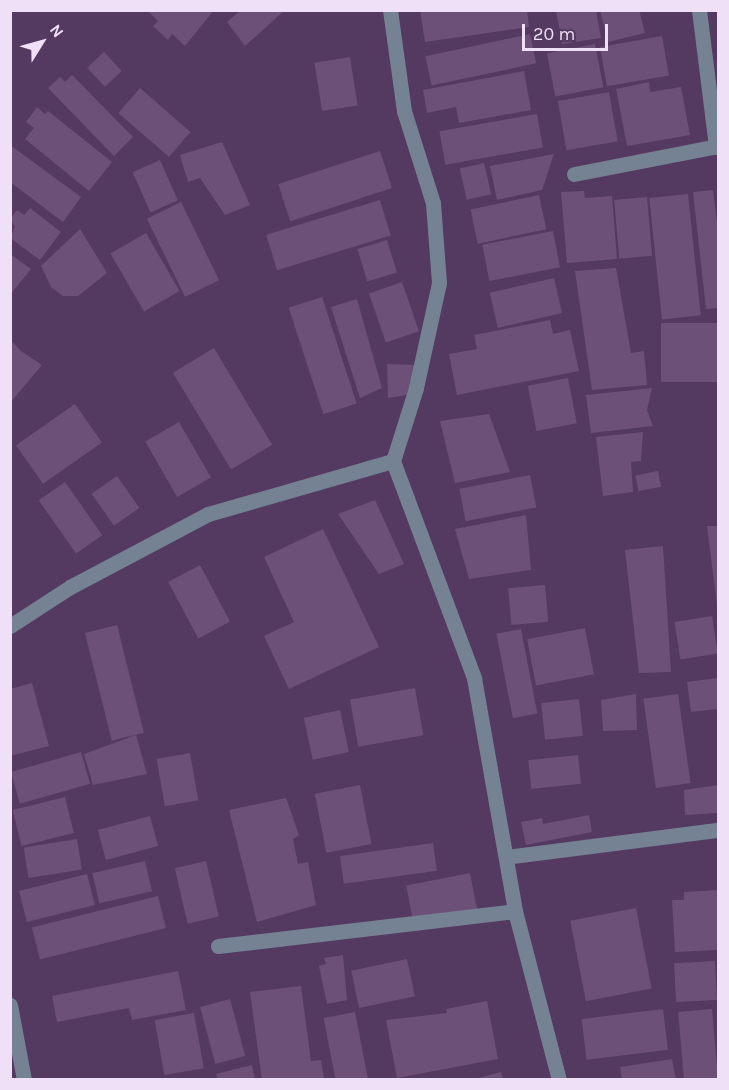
<!DOCTYPE html>
<html>
<head>
<meta charset="utf-8">
<style>
	body { margin:0 }
	#map { position:relative; width:729px; height:1090px; overflow:hidden; background:#543960; font-family:Karla,sans-serif }
	div>[style] { position:absolute }
	.building>* { inset:0; background:#6c5078; transform-origin:0 0 }
	.minor>* { height:15px; margin:-7.5px; padding:0 7.5px; transform-origin:7.5px; border-radius:7.5px; background:#748294 }
	span { translate:-50% -50%; white-space:nowrap; text-align:center; line-height:1.15; -webkit-text-stroke:6px #543960; paint-order:stroke }
	.frame { position:absolute; inset:0; border:12px solid #f0e0f7; pointer-events:none }
	.north { position:absolute; left:12px; top:12px; width:60px; height:60px; -webkit-text-stroke:4px #543960; paint-order:stroke; rotate:53deg; font-size:16px; font-weight:700; line-height:24px; text-align:center; color:#f0e0f7 }
	.north::after { content:''; display:block; margin:auto; width:21px; height:27px; background:#f0e0f7; clip-path:polygon(50% 0,100% 100%,50% 72%,0 100%) }
	.scale { position:absolute; left:522px; top:24px; width:86px; height:27px; box-sizing:border-box; border:3px solid #f0e0f7; border-top:0; padding-left:8px; font-size:18px; line-height:21px; white-space:nowrap; color:#f0e0f7; -webkit-text-stroke:4px #543960; paint-order:stroke }
</style>
</head>
<body>
<div id="map">
	<div class="building">
		<div style="clip-path:polygon(147px 10px,214px 10px,185px 46px,172px 34px,168px 40px,153px 26px,158px 21px)"></div>
		<div style="clip-path:polygon(241px 10px,285px 10px,245px 46px,227px 22px)"></div>
		<div style="clip-path:polygon(420px 10px,527px 10px,529px 27px,425px 42px)"></div>
		<div style="clip-path:polygon(556px 10px,596px 10px,601px 38px,562px 44px)"></div>
		<div style="clip-path:polygon(600px 10px,639px 10px,645px 33px,608px 42px)"></div>
		<div style="left:530px;top:34px;width:30px;height:107px;rotate:78deg"></div>
		<div style="left:662px;top:36px;width:40px;height:63px;rotate:80deg"></div>
		<div style="left:595px;top:44px;width:44px;height:49px;rotate:79deg"></div>
		<div style="left:104px;top:52px;width:26px;height:23px;rotate:47deg"></div>
		<div style="left:350px;top:57px;width:49px;height:36px;rotate:81deg"></div>
		<div style="clip-path:polygon(524px 71px,531px 110px,459px 123px,456px 107px,427px 113px,423px 90px)"></div>
		<div style="clip-path:polygon(72px 75px,133px 137px,114px 156px,48px 88px,60px 77px,65px 82px)"></div>
		<div style="clip-path:polygon(649px 82px,650px 92px,681px 87px,690px 135px,627px 146px,616px 89px)"></div>
		<div style="left:140px;top:88px;width:67px;height:33px;rotate:41deg"></div>
		<div style="left:609px;top:92px;width:50px;height:52px;rotate:80deg"></div>
		<div style="clip-path:polygon(37px 107px,45px 114px,48px 111px,112px 162px,89px 191px,25px 139px,34px 128px,26px 122px)"></div>
		<div style="left:537px;top:114px;width:34px;height:99px;rotate:80deg"></div>
		<div style="clip-path:polygon(222px 142px,250px 205px,225px 215px,200px 178px,188px 182px,180px 155px)"></div>
		<div style="clip-path:polygon(10px 145px,81px 197px,63px 222px,10px 182px)"></div>
		<div style="left:380px;top:151px;width:39px;height:107px;rotate:72deg"></div>
		<div style="clip-path:polygon(554px 154px,542px 190px,497px 200px,490px 166px)"></div>
		<div style="left:160px;top:160px;width:44px;height:30px;rotate:66deg"></div>
		<div style="left:484px;top:163px;width:32px;height:25px;rotate:77deg"></div>
		<div style="clip-path:polygon(713px 190px,718px 231px,718px 308px,706px 309px,693px 192px)"></div>
		<div style="clip-path:polygon(584px 191px,585px 198px,612px 196px,617px 259px,567px 263px,561px 192px)"></div>
		<div style="left:688px;top:194px;width:122px;height:39px;rotate:84deg"></div>
		<div style="left:539px;top:195px;width:35px;height:70px;rotate:78deg"></div>
		<div style="left:647px;top:197px;width:59px;height:33px;rotate:85deg"></div>
		<div style="left:380px;top:200px;width:37px;height:119px;rotate:73deg"></div>
		<div style="left:181px;top:202px;width:87px;height:38px;rotate:64deg"></div>
		<div style="clip-path:polygon(30px 208px,61px 232px,40px 260px,10px 238px,15px 227px,10px 219px,17px 210px,24px 215px)"></div>
		<div style="clip-path:polygon(80px 229px,107px 273px,78px 296px,63px 296px,51px 287px,41px 266px)"></div>
		<div style="left:553px;top:231px;width:37px;height:72px;rotate:79deg"></div>
		<div style="left:146px;top:233px;width:67px;height:41px;rotate:60deg"></div>
		<div style="left:387px;top:240px;width:34px;height:31px;rotate:73deg"></div>
		<div style="clip-path:polygon(10px 254px,31px 269px,10px 295px)"></div>
		<div style="clip-path:polygon(616px 268px,631px 353px,644px 351px,647px 385px,592px 390px,575px 271px)"></div>
		<div style="left:554px;top:278px;width:36px;height:66px;rotate:77deg"></div>
		<div style="left:402px;top:282px;width:52px;height:35px;rotate:71deg"></div>
		<div style="left:322px;top:297px;width:112px;height:35px;rotate:72deg"></div>
		<div style="clip-path:polygon(357px 299px,382px 388px,360px 398px,331px 307px)"></div>
		<div style="clip-path:polygon(550px 320px,553px 334px,570px 330px,579px 371px,457px 395px,449px 354px,477px 349px,474px 335px)"></div>
		<div style="left:718px;top:323px;width:59px;height:57px;rotate:90deg"></div>
		<div style="clip-path:polygon(10px 339px,21px 351px,42px 365px,10px 403px)"></div>
		<div style="left:214px;top:348px;width:113px;height:48px;rotate:59deg"></div>
		<div style="clip-path:polygon(387px 364px,417px 365px,412px 394px,388px 398px)"></div>
		<div style="left:568px;top:378px;width:46px;height:41px;rotate:79deg"></div>
		<div style="clip-path:polygon(652px 388px,647px 410px,653px 426px,591px 433px,586px 395px)"></div>
		<div style="left:75px;top:404px;width:47px;height:72px;rotate:55deg"></div>
		<div style="clip-path:polygon(489px 414px,510px 472px,455px 483px,440px 421px)"></div>
		<div style="left:179px;top:422px;width:64px;height:39px;rotate:60deg"></div>
		<div style="clip-path:polygon(643px 432px,641px 461px,631px 462px,633px 492px,603px 496px,596px 437px)"></div>
		<div style="left:658px;top:471px;width:16px;height:23px;rotate:79deg"></div>
		<div style="left:530px;top:475px;width:33px;height:72px;rotate:79deg"></div>
		<div style="left:117px;top:476px;width:39px;height:31px;rotate:55deg"></div>
		<div style="left:65px;top:482px;width:65px;height:32px;rotate:55deg"></div>
		<div style="clip-path:polygon(375px 500px,404px 564px,379px 574px,338px 514px)"></div>
		<div style="clip-path:polygon(526px 515px,531px 570px,469px 579px,455px 529px)"></div>
		<div style="clip-path:polygon(707px 526px,718px 526px,718px 604px,717px 605px)"></div>
		<div style="clip-path:polygon(323px 529px,379px 647px,289px 689px,264px 636px,294px 622px,264px 557px)"></div>
		<div style="clip-path:polygon(663px 546px,671px 672px,639px 673px,625px 550px)"></div>
		<div style="left:200px;top:565px;width:64px;height:36px;rotate:62deg"></div>
		<div style="left:545px;top:585px;width:37px;height:37px;rotate:85deg"></div>
		<div style="left:712px;top:616px;width:38px;height:38px;rotate:81deg"></div>
		<div style="left:117px;top:625px;width:111px;height:33px;rotate:76deg"></div>
		<div style="left:585px;top:628px;width:47px;height:59px;rotate:79deg"></div>
		<div style="left:521px;top:629px;width:86px;height:25px;rotate:79deg"></div>
		<div style="clip-path:polygon(718px 678px,718px 709px,691px 712px,687px 682px)"></div>
		<div style="clip-path:polygon(32px 683px,49px 746px,10px 756px,10px 689px)"></div>
		<div style="left:415px;top:688px;width:48px;height:66px;rotate:80deg"></div>
		<div style="clip-path:polygon(636px 694px,637px 730px,603px 731px,601px 700px)"></div>
		<div style="left:678px;top:694px;width:90px;height:35px;rotate:82deg"></div>
		<div style="left:579px;top:699px;width:37px;height:38px;rotate:84deg"></div>
		<div style="left:340px;top:710px;width:43px;height:37px;rotate:78deg"></div>
		<div style="clip-path:polygon(136px 735px,147px 774px,93px 785px,84px 754px)"></div>
		<div style="left:81px;top:752px;width:33px;height:73px;rotate:74deg"></div>
		<div style="left:190px;top:753px;width:48px;height:34px;rotate:80deg"></div>
		<div style="left:578px;top:755px;width:29px;height:50px;rotate:84deg"></div>
		<div style="left:360px;top:785px;width:60px;height:46px;rotate:79deg"></div>
		<div style="clip-path:polygon(718px 785px,718px 813px,685px 815px,684px 790px)"></div>
		<div style="left:65px;top:797px;width:37px;height:54px;rotate:76deg"></div>
		<div style="clip-path:polygon(286px 798px,299px 835px,293px 839px,298px 864px,308px 862px,316px 905px,257px 922px,229px 810px)"></div>
		<div style="clip-path:polygon(589px 815px,592px 832px,526px 845px,521px 822px,542px 818px,543px 824px)"></div>
		<div style="left:150px;top:816px;width:31px;height:54px;rotate:75deg"></div>
		<div style="left:77px;top:839px;width:31px;height:54px;rotate:81deg"></div>
		<div style="left:433px;top:843px;width:28px;height:94px;rotate:82deg"></div>
		<div style="left:145px;top:861px;width:31px;height:54px;rotate:77deg"></div>
		<div style="left:206px;top:861px;width:57px;height:32px;rotate:77deg"></div>
		<div style="left:470px;top:873px;width:38px;height:65px;rotate:79deg"></div>
		<div style="left:87px;top:874px;width:32px;height:70px;rotate:76deg"></div>
		<div style="clip-path:polygon(718px 890px,718px 950px,675px 952px,672px 900px,684px 900px,684px 892px)"></div>
		<div style="left:158px;top:896px;width:33px;height:130px;rotate:76deg"></div>
		<div style="left:636px;top:908px;width:82px;height:67px;rotate:79deg"></div>
		<div style="clip-path:polygon(343px 955px,347px 1000px,327px 1004px,319px 966px,326px 964px,324px 958px)"></div>
		<div style="left:407px;top:959px;width:38px;height:57px;rotate:78deg"></div>
		<div style="left:715px;top:961px;width:39px;height:41px;rotate:87deg"></div>
		<div style="clip-path:polygon(178px 971px,186px 1010px,132px 1020px,129px 1008px,57px 1022px,52px 996px)"></div>
		<div style="clip-path:polygon(301px 986px,311px 1061px,321px 1060px,324px 1080px,262px 1080px,250px 992px)"></div>
		<div style="left:230px;top:999px;width:59px;height:31px;rotate:75deg"></div>
		<div style="clip-path:polygon(487px 1001px,498px 1059px,397px 1078px,386px 1020px,447px 1013px,446px 1009px)"></div>
		<div style="left:663px;top:1009px;width:41px;height:82px;rotate:83deg"></div>
		<div style="left:712px;top:1009px;width:70px;height:34px;rotate:85deg"></div>
		<div style="left:355px;top:1012px;width:69px;height:32px;rotate:79deg"></div>
		<div style="left:194px;top:1013px;width:56px;height:40px;rotate:80deg"></div>
		<div style="clip-path:polygon(672px 1059px,676px 1080px,622px 1080px,620px 1067px)"></div>
		<div style="clip-path:polygon(252px 1065px,255px 1080px,218px 1080px,216px 1074px)"></div>
		<div style="clip-path:polygon(501px 1072px,503px 1080px,475px 1080px,475px 1079px)"></div>
	</div>
	<div class="minor">
		<div style="left:390px;top:10px;width:102px;rotate:82.1deg"></div>
		<div style="left:404px;top:111px;width:96px;rotate:72.5deg"></div>
		<div style="left:433px;top:203px;width:80px;rotate:85.7deg"></div>
		<div style="left:439px;top:283px;width:107px;rotate:102.4deg"></div>
		<div style="left:416px;top:388px;width:77px;rotate:107.5deg"></div>
		<div style="left:393px;top:461px;width:232px;rotate:69.5deg"></div>
		<div style="left:474px;top:678px;width:237px;rotate:80deg"></div>
		<div style="left:515px;top:911px;width:175px;rotate:75.4deg"></div>
		<div style="left:699px;top:10px;width:138px;rotate:82.9deg"></div>
		<div style="left:574px;top:174px;width:147px;rotate:-11deg"></div>
		<div style="left:10px;top:626px;width:72px;rotate:-33deg"></div>
		<div style="left:70px;top:587px;width:156px;rotate:-27.9deg"></div>
		<div style="left:208px;top:514px;width:192px;rotate:-16deg"></div>
		<div style="left:506px;top:857px;width:214px;rotate:-7.3deg"></div>
		<div style="left:218px;top:946px;width:299px;rotate:-6.7deg"></div>
		<div style="left:10px;top:1005px;width:76px;rotate:79.4deg"></div>
	</div>
	<div class="frame"></div>
	<div class="north">N</div>
	<div class="scale">20 m</div>
</div>
</body>
</html>
